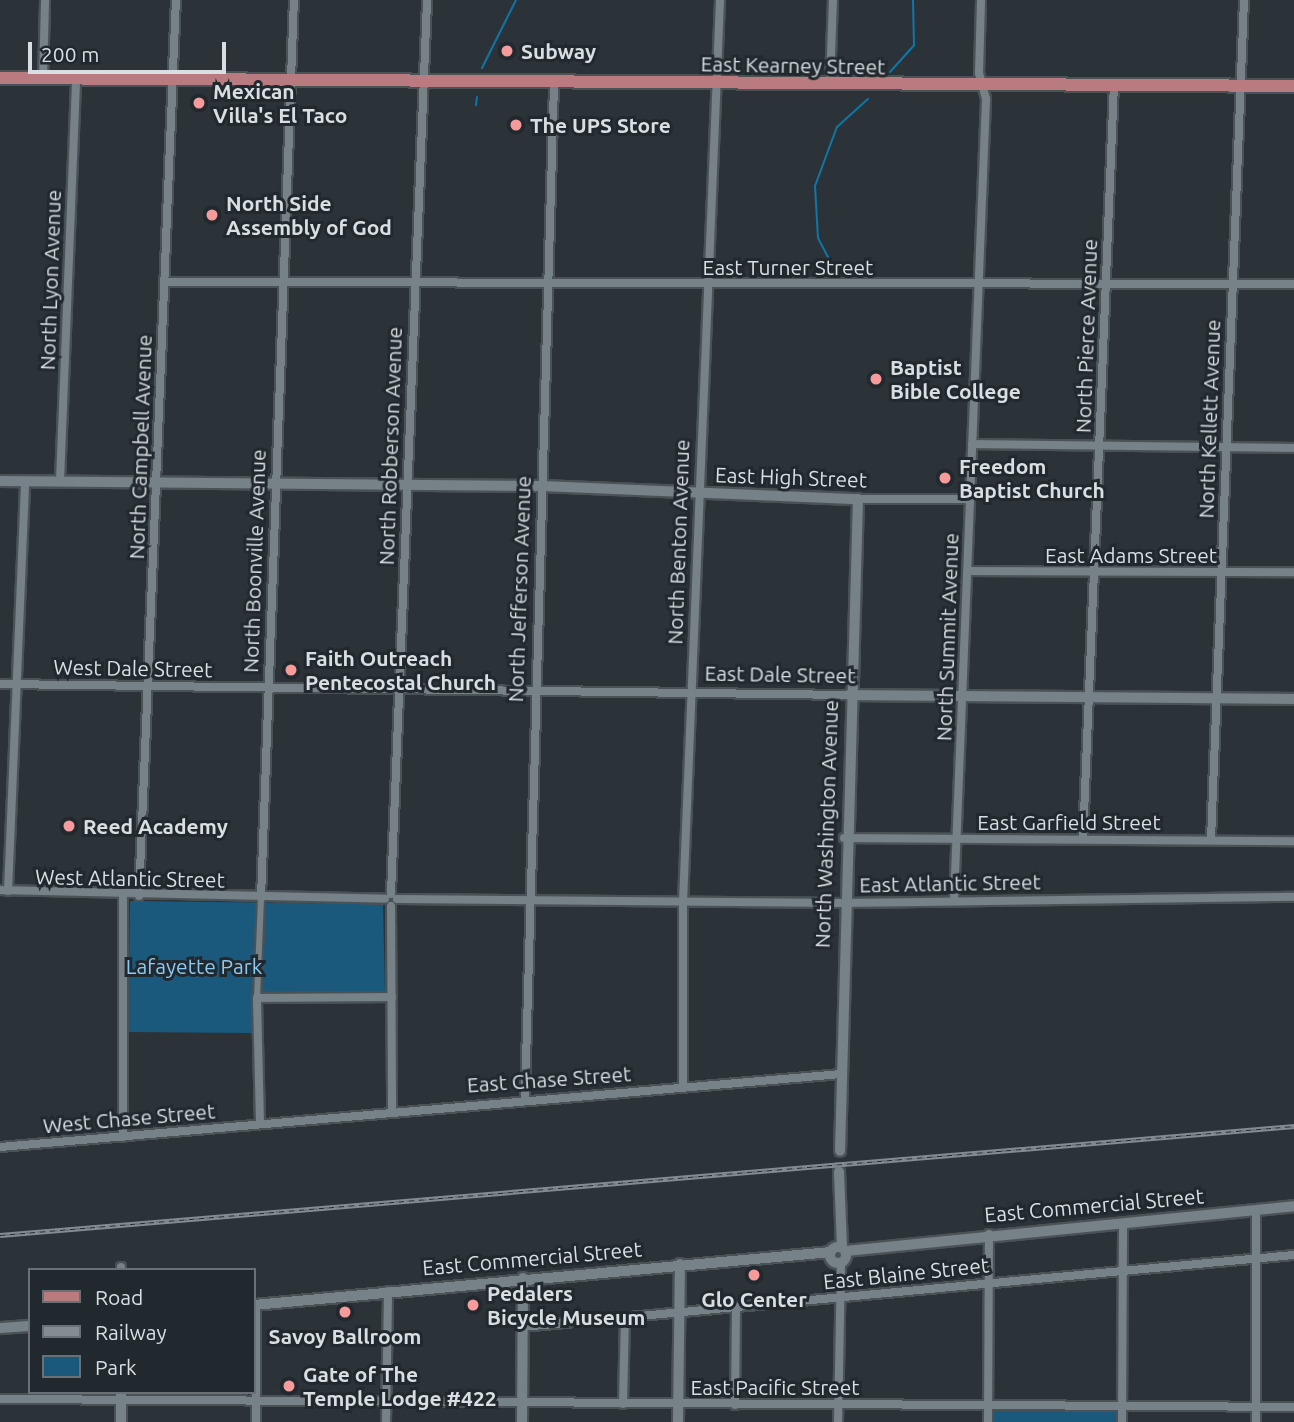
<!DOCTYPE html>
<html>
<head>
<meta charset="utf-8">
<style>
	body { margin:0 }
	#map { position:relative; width:1294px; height:1422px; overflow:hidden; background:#2b3339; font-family:Ubuntu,sans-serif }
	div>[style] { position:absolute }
	.green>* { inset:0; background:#1b597c; transform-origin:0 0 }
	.stream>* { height:2px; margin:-1px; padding:0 1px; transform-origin:1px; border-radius:1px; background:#0f76a8 }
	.tertiary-tunnel>* { height:10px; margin-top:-5px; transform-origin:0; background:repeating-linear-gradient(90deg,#454d52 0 10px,transparent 0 15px) }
	.roads { filter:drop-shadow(2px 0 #4a5256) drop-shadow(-2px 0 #4a5256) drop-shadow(0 2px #4a5256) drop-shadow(0 -2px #4a5256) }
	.pedestrian>* { height:6px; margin:-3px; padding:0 3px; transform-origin:3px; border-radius:3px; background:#778188 }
	.minor>* { height:8px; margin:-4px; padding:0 4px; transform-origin:4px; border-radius:4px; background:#778188 }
	.tertiary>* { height:10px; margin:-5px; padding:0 5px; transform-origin:5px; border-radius:5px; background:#778188 }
	.tertiary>.ring { margin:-5px; padding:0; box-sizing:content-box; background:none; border:10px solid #778188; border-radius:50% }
	.primary>* { height:12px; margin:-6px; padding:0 6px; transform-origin:6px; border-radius:6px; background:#ba7b80 }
	.rail>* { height:4.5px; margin-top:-2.25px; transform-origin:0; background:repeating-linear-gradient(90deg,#21292f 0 5px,#858c91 0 10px); box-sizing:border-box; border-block:2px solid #858c91 }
	.dots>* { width:19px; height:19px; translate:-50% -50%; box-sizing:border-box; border:4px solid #21292f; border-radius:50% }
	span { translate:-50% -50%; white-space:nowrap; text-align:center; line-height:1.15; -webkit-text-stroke:6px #21292f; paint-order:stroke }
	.poi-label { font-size:21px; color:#d8dee1; font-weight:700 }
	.left { translate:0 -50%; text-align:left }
	.street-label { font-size:21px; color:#d8dee1 }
	.park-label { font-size:21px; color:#8bcaf3 }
	.legend { position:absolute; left:28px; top:1268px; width:228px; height:126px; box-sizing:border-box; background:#21292f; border:2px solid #6a7176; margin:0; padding:9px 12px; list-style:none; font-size:21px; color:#d8dee1 }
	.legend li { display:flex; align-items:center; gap:14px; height:35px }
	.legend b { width:35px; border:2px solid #6a7176 }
	.scale { position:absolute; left:28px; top:42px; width:198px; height:32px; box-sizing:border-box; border:4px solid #d8dee1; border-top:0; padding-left:9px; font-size:21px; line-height:24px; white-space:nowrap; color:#d8dee1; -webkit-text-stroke:5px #21292f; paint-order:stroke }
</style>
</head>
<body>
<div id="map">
	<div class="green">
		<div style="clip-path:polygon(130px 901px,383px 904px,385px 993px,257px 993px,253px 1033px,128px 1032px)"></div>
		<div style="left:991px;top:1411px;width:126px;height:11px"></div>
	</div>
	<div class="stream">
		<div style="left:482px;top:68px;width:76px;rotate:-63.4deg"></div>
		<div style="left:890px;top:72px;width:36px;rotate:-48deg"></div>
		<div style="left:914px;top:45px;width:45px;rotate:-91.3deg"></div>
		<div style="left:476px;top:105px;width:8px;rotate:-83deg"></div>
		<div style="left:840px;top:280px;width:47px;rotate:-117.6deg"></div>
		<div style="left:818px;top:238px;width:52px;rotate:-93.3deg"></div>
		<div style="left:815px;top:186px;width:63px;rotate:-69.6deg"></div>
		<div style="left:837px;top:127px;width:42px;rotate:-42.1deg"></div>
	</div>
	<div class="tertiary-tunnel">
		<div style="left:839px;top:1172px;width:21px;rotate:-87deg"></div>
	</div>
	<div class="roads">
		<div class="pedestrian">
			<div style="left:257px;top:998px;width:100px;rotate:-87.7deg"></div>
		</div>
		<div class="minor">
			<div style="left:43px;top:79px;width:79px;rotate:-88.5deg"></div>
			<div style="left:830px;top:84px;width:84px;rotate:-88deg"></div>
			<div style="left:165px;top:282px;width:1129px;rotate:0.1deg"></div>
			<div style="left:972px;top:444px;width:322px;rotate:0.7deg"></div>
			<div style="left:60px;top:481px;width:402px;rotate:-87.7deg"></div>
			<div style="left:858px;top:499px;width:112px"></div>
			<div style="left:968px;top:571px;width:326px;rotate:0.2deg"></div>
			<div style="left:0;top:684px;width:849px;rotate:0.74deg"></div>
			<div style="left:844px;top:838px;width:450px;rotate:0.4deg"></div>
			<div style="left:1083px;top:839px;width:755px;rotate:-87.65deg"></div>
			<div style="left:1211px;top:840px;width:841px;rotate:-87.75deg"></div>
			<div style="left:0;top:890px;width:385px;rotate:1.3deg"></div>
			<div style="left:8px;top:891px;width:410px;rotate:-87.6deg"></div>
			<div style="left:391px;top:894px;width:895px;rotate:-87.69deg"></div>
			<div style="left:139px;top:896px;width:897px;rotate:-87.64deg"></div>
			<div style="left:261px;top:898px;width:899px;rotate:-87.9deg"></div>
			<div style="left:397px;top:899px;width:445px;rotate:0.5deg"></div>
			<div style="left:842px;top:903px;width:452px;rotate:-0.8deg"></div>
			<div style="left:954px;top:900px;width:802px;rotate:-87.71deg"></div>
			<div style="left:986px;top:99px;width:27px;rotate:-105deg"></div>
			<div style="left:979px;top:73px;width:73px;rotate:-88.4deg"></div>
			<div style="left:391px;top:906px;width:203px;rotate:89.7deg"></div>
			<div style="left:683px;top:1086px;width:184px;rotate:-90deg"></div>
			<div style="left:683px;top:902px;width:903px;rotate:-87.65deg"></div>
			<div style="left:525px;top:1097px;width:1015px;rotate:-88.36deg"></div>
			<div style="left:260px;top:1123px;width:125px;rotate:-91.4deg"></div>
			<div style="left:257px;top:998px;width:135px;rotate:-0.4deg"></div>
			<div style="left:123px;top:1137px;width:241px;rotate:-90deg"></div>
			<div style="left:0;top:1147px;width:844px;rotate:-4.96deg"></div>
			<div style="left:1256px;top:1210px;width:212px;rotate:90deg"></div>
			<div style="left:121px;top:1267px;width:3px;rotate:90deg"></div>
			<div style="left:522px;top:1327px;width:775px;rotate:-5.33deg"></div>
			<div style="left:0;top:1399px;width:1294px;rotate:0.35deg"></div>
			<div style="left:623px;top:1404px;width:86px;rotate:-88.7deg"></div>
			<div style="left:735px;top:1405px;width:97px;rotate:-89.4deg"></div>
			<div style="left:256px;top:1422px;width:118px;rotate:-90deg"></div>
			<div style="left:386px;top:1422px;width:131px;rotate:-89.1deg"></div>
			<div style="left:838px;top:1422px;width:159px;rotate:-88.9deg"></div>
			<div style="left:988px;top:1422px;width:188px;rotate:-89.7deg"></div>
			<div style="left:1122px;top:1422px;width:199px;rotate:-89.7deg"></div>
		</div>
		<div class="tertiary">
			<div style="left:0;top:481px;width:542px;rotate:0.53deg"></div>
			<div style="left:542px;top:486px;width:316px;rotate:2.4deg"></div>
			<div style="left:858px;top:499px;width:652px;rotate:91.58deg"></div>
			<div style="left:849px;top:695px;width:445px;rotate:0.5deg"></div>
			<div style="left:839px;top:1172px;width:75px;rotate:87.7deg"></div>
			<div class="ring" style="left:830px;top:1247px;width:6px;height:6px"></div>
			<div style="left:846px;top:1251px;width:450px;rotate:-5.7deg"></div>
			<div style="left:254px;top:1305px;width:579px;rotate:-5.25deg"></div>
			<div style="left:0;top:1328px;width:30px;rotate:-4deg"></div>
			<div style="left:121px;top:1422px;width:30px;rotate:-90deg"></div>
			<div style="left:522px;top:1422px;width:144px;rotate:-89.6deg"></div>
			<div style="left:678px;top:1422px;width:158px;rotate:-89.3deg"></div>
		</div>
		<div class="primary">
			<div style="left:0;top:78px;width:1294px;rotate:0.35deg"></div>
		</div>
	</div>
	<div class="rail">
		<div style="left:0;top:1235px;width:1299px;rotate:-4.81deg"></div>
	</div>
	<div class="dots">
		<div style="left:507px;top:51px;background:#f59b9c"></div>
		<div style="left:199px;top:103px;background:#f59b9c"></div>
		<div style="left:516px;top:125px;background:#f59b9c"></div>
		<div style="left:212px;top:215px;background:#f59b9c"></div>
		<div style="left:876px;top:379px;background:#f59b9c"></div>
		<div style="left:945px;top:478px;background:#f59b9c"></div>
		<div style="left:291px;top:670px;background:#f59b9c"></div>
		<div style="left:69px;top:826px;background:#f59b9c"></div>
		<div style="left:754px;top:1275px;background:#f59b9c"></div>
		<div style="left:473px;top:1305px;background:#f59b9c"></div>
		<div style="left:345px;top:1312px;background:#f59b9c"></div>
		<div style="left:289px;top:1386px;background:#f59b9c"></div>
	</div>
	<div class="poi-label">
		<span class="left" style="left:521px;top:51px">Subway</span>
		<span class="left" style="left:213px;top:103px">Mexican<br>Villa's El Taco</span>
		<span class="left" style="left:530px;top:125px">The UPS Store</span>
		<span class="left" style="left:226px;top:215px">North Side<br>Assembly of God</span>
		<span class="left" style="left:890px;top:379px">Baptist<br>Bible College</span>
		<span class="left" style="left:959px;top:478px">Freedom<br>Baptist Church</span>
		<span class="left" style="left:305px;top:670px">Faith Outreach<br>Pentecostal Church</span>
		<span class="left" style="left:83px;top:826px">Reed Academy</span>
		<span class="left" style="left:487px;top:1305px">Pedalers<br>Bicycle Museum</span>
		<span style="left:754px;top:1299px">Glo Center</span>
		<span style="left:345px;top:1336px">Savoy Ballroom</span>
		<span class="left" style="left:303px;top:1386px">Gate of The<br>Temple Lodge #422</span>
	</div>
	<div class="street-label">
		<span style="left:793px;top:65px;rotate:1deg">East Kearney Street</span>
		<span style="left:788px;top:267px">East Turner Street</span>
		<span style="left:50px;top:280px;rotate:-88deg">North Lyon Avenue</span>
		<span style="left:1086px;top:336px;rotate:-88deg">North Pierce Avenue</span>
		<span style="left:1209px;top:419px;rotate:-88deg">North Kellett Avenue</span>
		<span style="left:390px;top:446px;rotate:-88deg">North Robberson Avenue</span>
		<span style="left:140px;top:447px;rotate:-88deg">North Campbell Avenue</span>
		<span style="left:791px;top:477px;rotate:2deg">East High Street</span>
		<span style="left:678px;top:542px;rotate:-88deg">North Benton Avenue</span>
		<span style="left:1131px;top:555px">East Adams Street</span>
		<span style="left:254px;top:561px;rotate:-88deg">North Boonville Avenue</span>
		<span style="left:519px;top:589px;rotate:-88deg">North Jefferson Avenue</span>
		<span style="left:947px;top:637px;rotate:-88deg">North Summit Avenue</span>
		<span style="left:133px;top:668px;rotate:1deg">West Dale Street</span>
		<span style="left:780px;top:674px;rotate:1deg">East Dale Street</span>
		<span style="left:1069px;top:822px">East Garfield Street</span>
		<span style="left:826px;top:824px;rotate:-88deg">North Washington Avenue</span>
		<span style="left:130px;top:878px;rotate:1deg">West Atlantic Street</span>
		<span style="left:950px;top:883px;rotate:-1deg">East Atlantic Street</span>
		<span style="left:549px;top:1079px;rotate:-4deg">East Chase Street</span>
		<span style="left:129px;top:1118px;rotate:-5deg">West Chase Street</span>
		<span style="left:1094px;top:1205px;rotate:-5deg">East Commercial Street</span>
		<span style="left:532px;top:1258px;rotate:-5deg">East Commercial Street</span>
		<span style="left:906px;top:1273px;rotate:-6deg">East Blaine Street</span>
		<span style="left:775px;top:1387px">East Pacific Street</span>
	</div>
	<div class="park-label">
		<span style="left:194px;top:966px">Lafayette Park</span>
	</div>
	<ul class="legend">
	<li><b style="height:9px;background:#ba7b80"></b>Road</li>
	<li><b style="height:9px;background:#858c91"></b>Railway</li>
	<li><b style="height:19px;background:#1b597c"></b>Park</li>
	</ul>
	<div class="scale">200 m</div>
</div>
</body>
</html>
